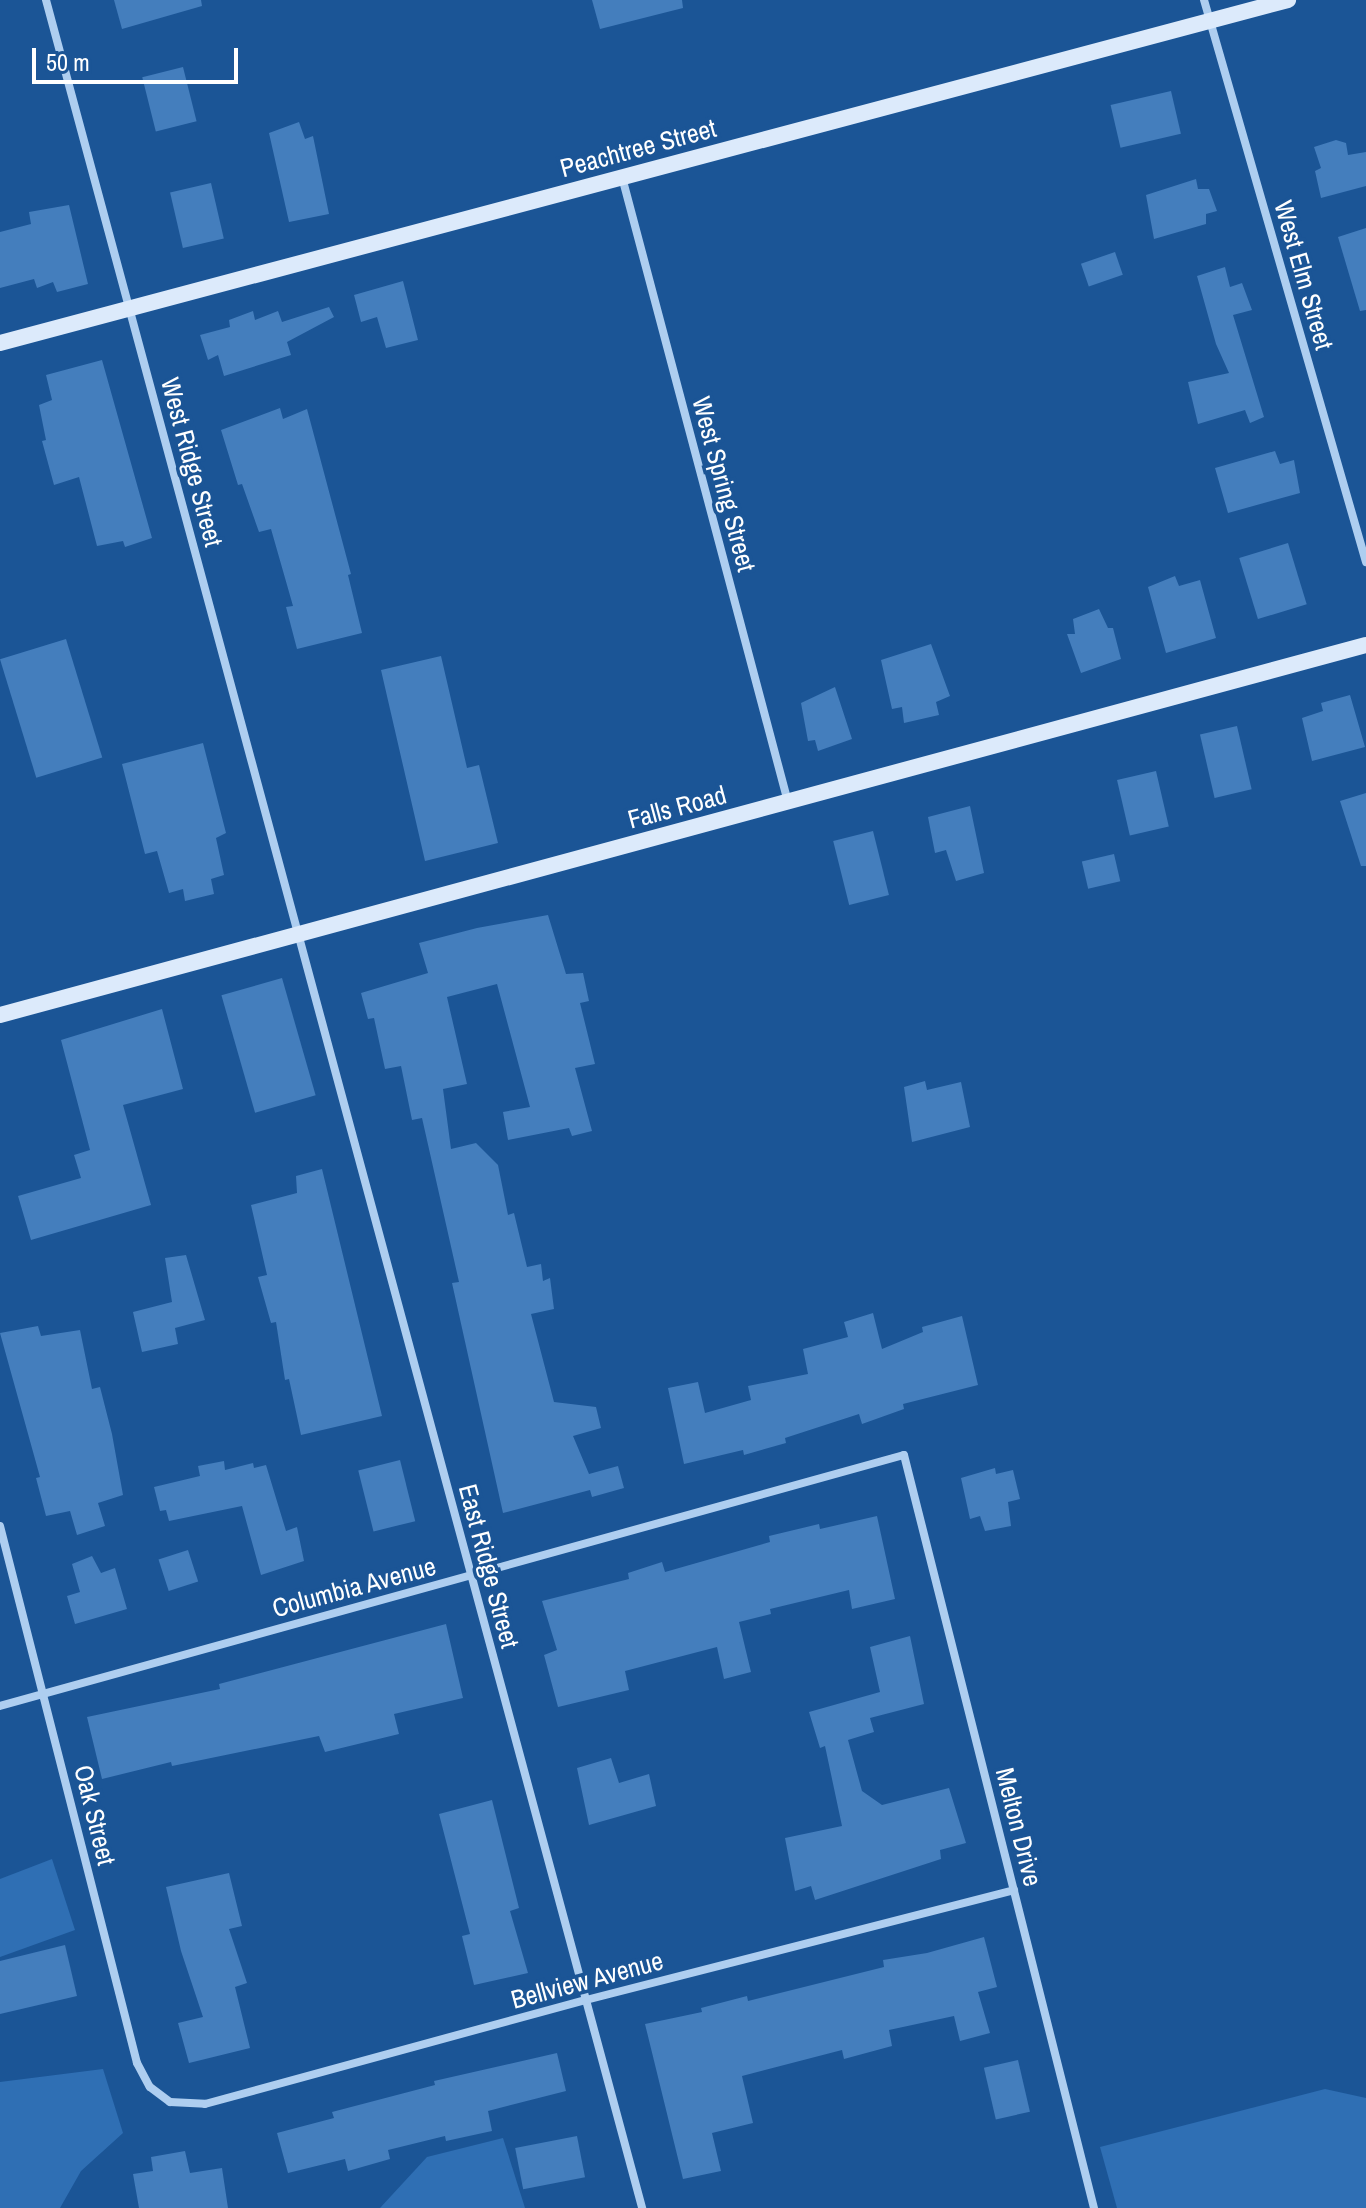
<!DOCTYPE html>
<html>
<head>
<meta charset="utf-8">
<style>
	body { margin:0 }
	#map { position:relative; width:1366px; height:2208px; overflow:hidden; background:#1b5596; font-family:"Archivo Narrow",sans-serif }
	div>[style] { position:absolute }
	.green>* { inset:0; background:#2f6fb4 }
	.building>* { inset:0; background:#447ebd; transform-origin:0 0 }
	.street>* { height:8px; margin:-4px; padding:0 4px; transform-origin:4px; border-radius:4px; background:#aecef0 }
	.secondary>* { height:16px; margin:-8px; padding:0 8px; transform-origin:8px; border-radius:8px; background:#dceafb }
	span { translate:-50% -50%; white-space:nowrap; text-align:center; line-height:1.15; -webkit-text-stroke:7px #1b5596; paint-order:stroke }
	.street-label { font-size:26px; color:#fff }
	.scale { position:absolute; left:32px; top:48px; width:206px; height:36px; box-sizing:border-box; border:4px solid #fff; border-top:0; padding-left:10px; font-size:24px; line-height:28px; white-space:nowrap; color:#fff; -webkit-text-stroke:6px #1b5596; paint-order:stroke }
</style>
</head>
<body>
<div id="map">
	<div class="green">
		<div style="clip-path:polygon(52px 1859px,75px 1930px,0 1957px,0 1879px)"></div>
		<div style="clip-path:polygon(103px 2069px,123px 2133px,81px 2171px,60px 2208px,0 2208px,0 2082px)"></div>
		<div style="clip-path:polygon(1325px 2089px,1366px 2098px,1366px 2208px,1117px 2208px,1100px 2147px)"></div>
		<div style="clip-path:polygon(503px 2138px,525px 2208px,380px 2208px,427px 2157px)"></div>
	</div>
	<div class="building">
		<div style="clip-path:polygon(114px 0,201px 0,202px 6px,122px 29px)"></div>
		<div style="clip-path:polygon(592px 0,682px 0,683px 8px,600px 29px)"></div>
		<div style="left:183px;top:67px;width:56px;height:42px;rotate:76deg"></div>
		<div style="left:1171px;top:91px;width:44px;height:62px;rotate:77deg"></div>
		<div style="clip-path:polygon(299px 122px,305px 139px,313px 136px,329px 214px,289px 222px,269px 133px)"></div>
		<div style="clip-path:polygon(1336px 140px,1346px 143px,1348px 155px,1366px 152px,1366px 186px,1321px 198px,1315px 171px,1321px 168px,1314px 147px)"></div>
		<div style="clip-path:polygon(1196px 179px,1198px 189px,1209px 189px,1217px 211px,1206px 214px,1206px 224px,1154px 239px,1146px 195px)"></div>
		<div style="left:211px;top:183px;width:57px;height:42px;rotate:77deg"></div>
		<div style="clip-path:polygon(69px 205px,88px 284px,57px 292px,53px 282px,37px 288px,34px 279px,0 288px,0 232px,31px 224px,29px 212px)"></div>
		<div style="clip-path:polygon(1366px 228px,1366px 310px,1360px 311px,1338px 237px)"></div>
		<div style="left:1115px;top:252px;width:24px;height:36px;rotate:71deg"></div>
		<div style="clip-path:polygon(1225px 267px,1230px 287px,1242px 283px,1252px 310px,1233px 315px,1264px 417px,1250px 423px,1245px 410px,1198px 424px,1188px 382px,1229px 373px,1216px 344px,1197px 276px)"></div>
		<div style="clip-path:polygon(403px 281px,418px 340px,386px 348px,377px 317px,361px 322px,354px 295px)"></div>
		<div style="clip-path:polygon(329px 307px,334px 317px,287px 342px,291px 355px,224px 376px,218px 355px,208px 360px,200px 335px,230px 327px,229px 320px,253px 311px,255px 320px,278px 311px,282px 322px)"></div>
		<div style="clip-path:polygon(102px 360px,152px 538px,125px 547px,123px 541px,97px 546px,79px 477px,54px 485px,42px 441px,46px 440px,39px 405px,52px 400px,46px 375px)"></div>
		<div style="clip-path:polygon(280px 408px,283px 419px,307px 409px,351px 574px,348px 575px,362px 633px,297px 649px,286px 607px,293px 606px,271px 529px,259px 532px,242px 484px,238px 485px,221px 430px)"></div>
		<div style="clip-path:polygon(1275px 451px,1280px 464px,1294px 460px,1300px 493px,1228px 513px,1215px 468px)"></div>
		<div style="left:1288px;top:543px;width:64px;height:51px;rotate:73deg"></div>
		<div style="clip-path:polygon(1175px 576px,1179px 586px,1200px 580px,1216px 638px,1166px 653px,1148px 587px)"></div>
		<div style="clip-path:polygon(1099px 609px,1108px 628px,1113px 628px,1121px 659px,1081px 673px,1067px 634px,1075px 634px,1073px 619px)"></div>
		<div style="left:66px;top:639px;width:124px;height:69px;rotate:73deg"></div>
		<div style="clip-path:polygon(931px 644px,950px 696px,936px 702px,939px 715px,904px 723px,902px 707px,892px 709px,881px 660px)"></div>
		<div style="clip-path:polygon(441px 656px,467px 768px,479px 765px,498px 843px,425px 861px,381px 670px)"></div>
		<div style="clip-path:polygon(835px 687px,852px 739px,818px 751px,815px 740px,808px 741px,801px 703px)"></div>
		<div style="clip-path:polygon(1350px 695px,1365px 747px,1312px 761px,1302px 718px,1323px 711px,1321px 703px)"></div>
		<div style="left:1237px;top:726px;width:65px;height:38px;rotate:77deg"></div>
		<div style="clip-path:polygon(203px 743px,226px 833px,216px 838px,224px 875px,211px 879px,214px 894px,185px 901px,183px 889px,169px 893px,157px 851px,145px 854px,122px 764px)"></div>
		<div style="left:1156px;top:771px;width:57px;height:40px;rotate:77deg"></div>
		<div style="clip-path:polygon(1366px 793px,1366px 866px,1361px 866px,1340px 801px)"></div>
		<div style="clip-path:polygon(970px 806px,984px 873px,956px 881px,946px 850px,935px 853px,928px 817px)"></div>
		<div style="left:873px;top:831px;width:66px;height:41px;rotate:76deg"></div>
		<div style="left:1114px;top:854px;width:28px;height:33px;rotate:77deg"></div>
		<div style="clip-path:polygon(548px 915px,566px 974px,583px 973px,589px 1001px,580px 1003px,595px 1064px,575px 1068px,592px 1131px,572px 1136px,569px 1128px,508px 1140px,503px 1112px,530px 1107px,497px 984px,447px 997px,467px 1084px,443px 1089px,451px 1149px,476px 1143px,498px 1165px,508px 1215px,514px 1213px,527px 1267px,541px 1264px,543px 1281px,550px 1278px,554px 1309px,531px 1314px,554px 1402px,596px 1407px,601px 1428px,573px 1436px,589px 1474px,618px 1466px,624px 1488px,592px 1497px,590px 1490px,503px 1513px,452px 1283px,459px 1282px,422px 1118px,412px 1120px,401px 1066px,385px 1069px,374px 1018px,368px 1019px,361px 993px,428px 973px,419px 943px,477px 928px)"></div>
		<div style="left:282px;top:978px;width:122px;height:63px;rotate:74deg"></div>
		<div style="clip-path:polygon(162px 1009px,183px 1089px,123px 1105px,151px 1205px,31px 1240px,18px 1196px,81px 1178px,74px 1155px,90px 1150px,61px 1040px)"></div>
		<div style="clip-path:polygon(925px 1081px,927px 1090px,961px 1082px,970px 1127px,912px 1142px,904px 1087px)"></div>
		<div style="clip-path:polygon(322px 1169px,382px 1416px,301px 1435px,289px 1379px,285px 1380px,276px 1322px,271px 1323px,258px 1277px,267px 1275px,251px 1205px,297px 1193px,296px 1176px)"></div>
		<div style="clip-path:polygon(186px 1255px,205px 1320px,175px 1328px,178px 1344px,142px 1352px,133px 1312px,172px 1302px,165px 1258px)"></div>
		<div style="clip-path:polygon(873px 1313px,882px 1349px,923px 1332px,922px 1327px,962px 1316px,978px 1385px,903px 1404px,904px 1409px,862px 1424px,859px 1414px,785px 1438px,786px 1443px,744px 1455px,743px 1450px,684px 1464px,668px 1388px,698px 1382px,705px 1413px,751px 1400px,748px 1386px,808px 1374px,803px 1349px,848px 1337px,844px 1322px)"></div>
		<div style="clip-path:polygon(38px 1326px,41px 1336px,80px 1330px,92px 1389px,100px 1387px,112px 1434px,123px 1495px,98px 1503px,105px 1526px,77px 1535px,70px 1511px,46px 1516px,36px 1478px,40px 1477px,0 1333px)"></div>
		<div style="left:400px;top:1460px;width:63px;height:43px;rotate:76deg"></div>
		<div style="clip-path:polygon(224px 1461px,225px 1470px,253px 1463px,254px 1468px,266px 1465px,286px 1531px,297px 1527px,304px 1561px,261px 1575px,242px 1506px,169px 1521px,166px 1510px,160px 1511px,154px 1487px,200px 1476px,198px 1466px)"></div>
		<div style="clip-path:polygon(995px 1468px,996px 1474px,1013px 1470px,1020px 1499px,1008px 1502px,1011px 1526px,985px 1531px,980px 1516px,970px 1519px,961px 1478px)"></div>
		<div style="clip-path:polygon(877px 1516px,895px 1599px,852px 1609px,849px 1590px,770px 1609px,771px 1614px,739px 1622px,751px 1672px,724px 1679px,717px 1647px,625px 1671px,629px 1690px,558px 1707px,544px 1655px,557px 1650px,542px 1601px,629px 1579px,628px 1573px,662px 1562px,665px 1572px,770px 1542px,769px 1536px,819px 1524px,820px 1529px)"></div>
		<div style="left:188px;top:1550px;width:33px;height:31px;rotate:72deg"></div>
		<div style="clip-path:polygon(92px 1556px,101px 1573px,115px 1568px,127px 1609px,75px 1624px,67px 1596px,80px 1592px,72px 1564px)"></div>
		<div style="clip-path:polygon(446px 1624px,463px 1698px,394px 1714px,399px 1734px,325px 1752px,319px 1736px,172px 1766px,171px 1762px,102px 1779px,87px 1717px,220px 1689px,219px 1684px)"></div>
		<div style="clip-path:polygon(910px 1636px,924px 1704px,870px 1718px,874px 1732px,848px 1740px,862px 1791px,882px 1805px,949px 1788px,966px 1843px,940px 1850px,941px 1859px,815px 1900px,811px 1886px,795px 1891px,785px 1838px,842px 1826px,825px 1746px,820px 1748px,809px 1712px,880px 1692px,870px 1647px)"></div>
		<div style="clip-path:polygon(611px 1758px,619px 1783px,649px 1774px,656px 1806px,589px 1825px,577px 1768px)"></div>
		<div style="clip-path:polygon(492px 1800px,519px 1908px,510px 1911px,528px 1973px,474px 1985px,462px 1936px,470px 1934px,439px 1814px)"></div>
		<div style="clip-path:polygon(229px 1873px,242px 1926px,229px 1929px,247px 1983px,235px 1987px,250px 2048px,189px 2063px,178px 2023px,203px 2017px,181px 1951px,166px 1887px)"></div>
		<div style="clip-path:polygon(984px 1937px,997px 1987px,978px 1992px,990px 2033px,960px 2041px,954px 2016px,889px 2030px,892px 2046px,844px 2059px,842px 2050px,742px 2076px,753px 2123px,712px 2133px,721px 2171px,683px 2179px,645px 2024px,702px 2012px,701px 2008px,747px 1996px,748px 2001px,884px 1967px,883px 1960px,927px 1953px)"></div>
		<div style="clip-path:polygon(65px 1945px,77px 1996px,0 2014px,0 1961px)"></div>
		<div style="clip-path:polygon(557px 2053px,566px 2091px,488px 2111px,492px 2131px,446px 2141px,445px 2136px,388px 2150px,390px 2159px,348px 2171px,345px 2159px,288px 2173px,277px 2133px,334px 2118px,332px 2112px,435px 2085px,434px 2081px)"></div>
		<div style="left:1018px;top:2060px;width:53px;height:35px;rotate:77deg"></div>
		<div style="left:577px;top:2136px;width:42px;height:63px;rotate:79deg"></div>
		<div style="clip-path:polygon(185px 2151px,190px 2173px,222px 2168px,228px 2208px,139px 2208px,133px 2174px,153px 2171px,151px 2157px)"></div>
	</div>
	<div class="street">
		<div style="left:46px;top:0;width:2287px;rotate:74.89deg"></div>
		<div style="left:1204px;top:0;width:585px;rotate:73.92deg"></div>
		<div style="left:622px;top:177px;width:647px;rotate:75.13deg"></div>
		<div style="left:0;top:1526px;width:554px;rotate:75.69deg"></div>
		<div style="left:137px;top:2063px;width:27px;rotate:62deg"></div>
		<div style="left:150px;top:2087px;width:25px;rotate:37deg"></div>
		<div style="left:170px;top:2102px;width:35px;rotate:3deg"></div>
		<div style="left:205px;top:2104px;width:395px;rotate:-15.3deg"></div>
		<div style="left:586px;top:2000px;width:442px;rotate:-14.4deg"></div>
		<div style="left:0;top:1706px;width:938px;rotate:-15.52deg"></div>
		<div style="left:904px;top:1455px;width:777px;rotate:75.84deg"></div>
	</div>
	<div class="secondary">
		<div style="left:0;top:343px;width:1333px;rotate:-14.91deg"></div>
		<div style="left:0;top:1015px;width:1415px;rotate:-15.16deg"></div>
	</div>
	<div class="street-label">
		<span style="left:638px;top:148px;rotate:-15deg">Peachtree Street</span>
		<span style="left:1304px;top:275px;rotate:74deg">West Elm Street</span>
		<span style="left:192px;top:462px;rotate:75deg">West Ridge Street</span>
		<span style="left:724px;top:484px;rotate:75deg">West Spring Street</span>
		<span style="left:677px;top:807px;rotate:-15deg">Falls Road</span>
		<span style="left:489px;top:1566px;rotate:75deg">East Ridge Street</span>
		<span style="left:354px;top:1587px;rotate:-15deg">Columbia Avenue</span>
		<span style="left:95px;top:1815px;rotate:76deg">Oak Street</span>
		<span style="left:1019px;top:1827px;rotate:76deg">Melton Drive</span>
		<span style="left:587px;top:1980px;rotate:-15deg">Bellview Avenue</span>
	</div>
	<div class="scale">50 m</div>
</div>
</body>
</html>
